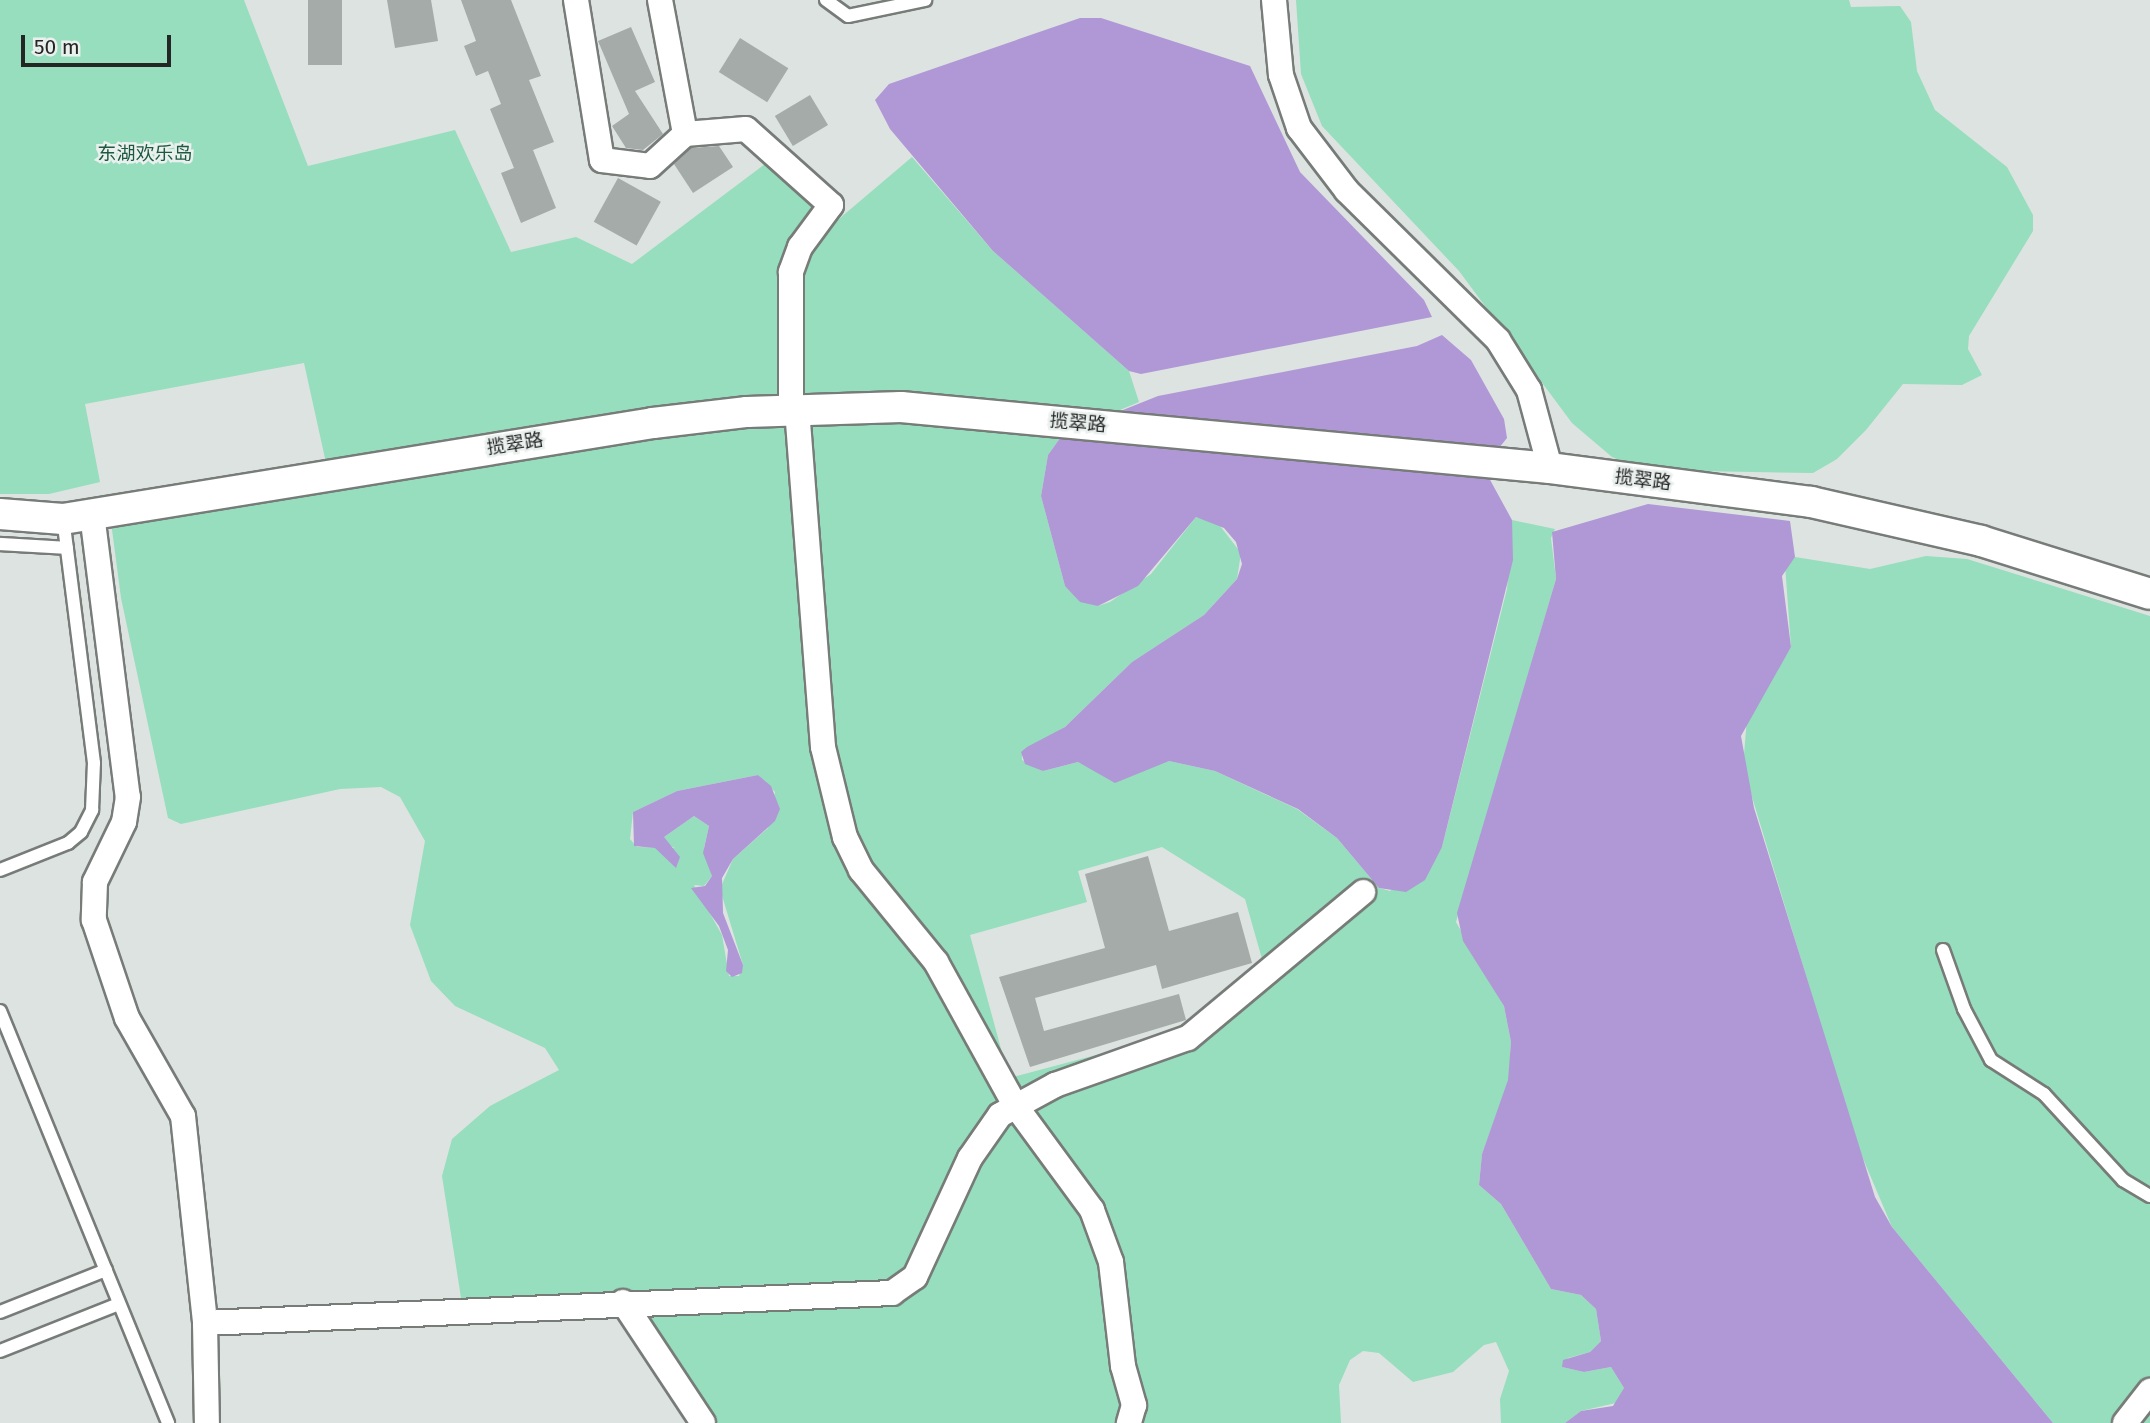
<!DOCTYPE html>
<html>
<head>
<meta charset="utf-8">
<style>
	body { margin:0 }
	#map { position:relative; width:2150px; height:1423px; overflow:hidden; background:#dde3e0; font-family:"Fira Sans","Noto Sans SC",sans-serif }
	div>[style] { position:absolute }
	.green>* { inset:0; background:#96debd }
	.water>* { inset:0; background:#b097d6 }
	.building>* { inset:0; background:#a5aba8; transform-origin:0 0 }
	.roads { filter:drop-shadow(2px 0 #777c79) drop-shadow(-2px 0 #777c79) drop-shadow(0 2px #777c79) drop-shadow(0 -2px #777c79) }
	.service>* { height:12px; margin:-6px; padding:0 6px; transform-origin:6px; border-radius:6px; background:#fff }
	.minor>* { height:24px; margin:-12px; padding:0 12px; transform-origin:12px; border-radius:12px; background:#fff }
	.tertiary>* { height:30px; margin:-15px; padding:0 15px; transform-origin:15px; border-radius:15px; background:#fff }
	span { translate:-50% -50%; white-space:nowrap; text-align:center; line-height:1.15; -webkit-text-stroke:5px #eaf0ed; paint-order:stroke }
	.park-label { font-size:19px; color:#1d5941 }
	.street-label { font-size:19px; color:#242625 }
	.scale { position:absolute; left:21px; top:35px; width:150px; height:32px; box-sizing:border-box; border:4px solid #242625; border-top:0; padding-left:9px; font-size:21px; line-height:24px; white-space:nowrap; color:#242625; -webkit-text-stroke:5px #eaf0ed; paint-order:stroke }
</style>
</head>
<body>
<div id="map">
	<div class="green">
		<div style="clip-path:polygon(evenodd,0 0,244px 0,308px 166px,455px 130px,511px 252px,576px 237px,632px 264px,769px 161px,833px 224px,912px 157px,993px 251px,1129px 371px,1139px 402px,1063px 434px,1048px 455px,1041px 496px,1065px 586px,1098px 606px,1110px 602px,1151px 574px,1196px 517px,1217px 522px,1241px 553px,1237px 579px,1204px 615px,1132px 662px,1065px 727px,1022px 752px,1022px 760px,1043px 771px,1078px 762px,1096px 771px,1169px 761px,1215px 771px,1297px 809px,1337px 838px,1379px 888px,1390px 891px,1442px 847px,1507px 589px,1512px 520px,1555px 529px,1551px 538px,1556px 579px,1456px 922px,1504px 1006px,1511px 1042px,1509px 1080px,1482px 1154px,1479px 1185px,1501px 1204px,1551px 1289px,1581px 1295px,1596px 1309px,1601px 1341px,1590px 1352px,1568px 1358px,1562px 1367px,1584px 1372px,1611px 1367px,1624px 1388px,1620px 1402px,1581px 1411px,1565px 1423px,1501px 1423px,1500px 1399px,1509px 1371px,1496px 1342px,1484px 1345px,1453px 1372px,1413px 1382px,1379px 1353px,1363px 1351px,1350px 1360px,1339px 1385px,1341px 1423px,693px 1423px,620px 1316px,464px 1317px,442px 1176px,452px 1139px,490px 1106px,559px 1070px,545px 1048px,455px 1006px,431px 981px,410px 925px,425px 841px,400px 797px,381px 787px,340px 789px,181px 824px,168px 818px,121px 598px,111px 522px,330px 481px,304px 363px,85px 404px,100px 482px,49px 494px,0 494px,0 0,758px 775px,775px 792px,768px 828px,733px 859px,720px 889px,743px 965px,739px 976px,729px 976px,722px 935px,694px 885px,704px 886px,712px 876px,704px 848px,709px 826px,694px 816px,664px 837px,664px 843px,675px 848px,637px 847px,630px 839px,633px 812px,677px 791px,758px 775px,0 0,1162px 847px,1245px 899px,1264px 966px,1190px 1030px,1009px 1078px,970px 935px,1087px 902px,1078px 871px,1162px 847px)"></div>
		<div style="clip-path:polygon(1296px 0,1849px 0,1851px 7px,1900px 6px,1911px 22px,1917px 71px,1935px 110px,2007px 167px,2033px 215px,2033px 231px,1969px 336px,1968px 349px,1982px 375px,1962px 385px,1903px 384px,1866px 430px,1837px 459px,1813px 473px,1644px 470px,1612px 457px,1572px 423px,1459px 271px,1322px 126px,1301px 74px)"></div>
		<div style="clip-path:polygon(1926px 556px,1967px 559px,2150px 616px,2150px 1423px,2053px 1423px,1892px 1227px,1856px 1142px,1743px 767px,1747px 718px,1791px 647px,1785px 565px,1795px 557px,1870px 569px)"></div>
	</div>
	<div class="water">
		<div style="clip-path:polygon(1080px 18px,1101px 18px,1250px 66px,1300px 172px,1424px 300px,1432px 317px,1141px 374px,1129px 371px,993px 251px,890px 129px,875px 100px,889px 84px)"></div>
		<div style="clip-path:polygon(1442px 335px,1471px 360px,1504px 419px,1507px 438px,1491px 458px,1489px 478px,1512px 520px,1513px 560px,1442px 847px,1425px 880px,1406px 892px,1379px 888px,1337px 838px,1298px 809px,1215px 771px,1169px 761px,1115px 783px,1078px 762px,1043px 771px,1025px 764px,1021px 752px,1027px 747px,1065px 727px,1132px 662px,1204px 615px,1237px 579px,1242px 564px,1236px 542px,1224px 528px,1196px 517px,1138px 586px,1098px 606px,1080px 602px,1065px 586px,1041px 496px,1048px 455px,1063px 434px,1158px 396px,1417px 346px)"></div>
		<div style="clip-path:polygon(1648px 504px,1790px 521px,1795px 557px,1782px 576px,1791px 647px,1741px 736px,1754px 808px,1875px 1197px,1892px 1227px,2053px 1423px,1565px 1423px,1581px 1411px,1613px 1406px,1624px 1388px,1611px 1367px,1584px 1372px,1562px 1367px,1563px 1360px,1590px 1352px,1601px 1341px,1596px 1309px,1581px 1295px,1551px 1289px,1501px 1204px,1479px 1185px,1482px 1154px,1508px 1080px,1511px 1042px,1504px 1006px,1463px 941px,1457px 913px,1556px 579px,1552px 532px)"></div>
		<div style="clip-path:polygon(758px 775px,771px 786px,780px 809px,775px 821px,733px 859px,722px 878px,723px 913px,743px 965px,742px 973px,732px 977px,726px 971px,728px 950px,719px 926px,691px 888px,705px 886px,712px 876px,703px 853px,709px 826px,694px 816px,664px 837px,680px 857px,676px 868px,655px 848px,634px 846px,633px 812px,677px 791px)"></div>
	</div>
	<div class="building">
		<div style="left:308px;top:0;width:34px;height:65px"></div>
		<div style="clip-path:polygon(387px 0,431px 0,438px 41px,395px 48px)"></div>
		<div style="clip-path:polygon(461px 0,511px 0,541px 76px,529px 80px,554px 142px,533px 150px,556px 208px,521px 223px,501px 173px,514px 168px,490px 109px,501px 104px,488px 71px,476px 76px,464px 46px,476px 41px)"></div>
		<div style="clip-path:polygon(631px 27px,655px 82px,635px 91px,663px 134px,643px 150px,626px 148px,612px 126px,629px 114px,598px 41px)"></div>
		<div style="left:740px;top:38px;width:57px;height:40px;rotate:32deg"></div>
		<div style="left:810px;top:95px;width:35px;height:41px;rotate:59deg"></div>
		<div style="clip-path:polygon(719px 146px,733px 167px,693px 193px,674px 164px,691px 148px)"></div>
		<div style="left:618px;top:178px;width:49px;height:50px;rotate:29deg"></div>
		<div style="clip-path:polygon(1148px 856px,1169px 931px,1238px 912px,1252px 963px,1162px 989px,1156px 965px,1035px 998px,1044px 1031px,1179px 994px,1186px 1020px,1030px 1067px,999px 977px,1105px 948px,1085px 874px)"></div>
	</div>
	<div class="roads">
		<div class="service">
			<div style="left:826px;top:0;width:27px;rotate:36deg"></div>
			<div style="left:848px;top:16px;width:79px;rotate:-11.7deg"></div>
			<div style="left:0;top:544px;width:67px;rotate:3.4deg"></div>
			<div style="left:0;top:870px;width:73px;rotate:-21.7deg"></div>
			<div style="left:68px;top:843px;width:17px;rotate:-40deg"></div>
			<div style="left:81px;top:832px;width:25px;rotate:-63deg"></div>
			<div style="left:92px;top:810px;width:47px;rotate:-87.6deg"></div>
			<div style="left:94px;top:763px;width:246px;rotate:-97.2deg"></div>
			<div style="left:1943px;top:950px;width:63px;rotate:70.4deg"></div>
			<div style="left:1964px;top:1009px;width:58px;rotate:62.1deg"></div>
			<div style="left:1991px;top:1060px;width:63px;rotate:32.7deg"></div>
			<div style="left:2044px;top:1094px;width:117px;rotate:47.4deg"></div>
			<div style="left:2123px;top:1180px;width:31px;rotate:31deg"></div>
			<div style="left:0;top:1011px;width:445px;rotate:67.8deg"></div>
			<div style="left:0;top:1312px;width:114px;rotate:-21.6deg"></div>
			<div style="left:0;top:1351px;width:128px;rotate:-21.6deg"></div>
		</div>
		<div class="minor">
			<div style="left:576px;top:0;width:162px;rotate:80.8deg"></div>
			<div style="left:602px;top:160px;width:48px;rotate:7.1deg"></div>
			<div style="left:650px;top:166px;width:47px;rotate:-42.4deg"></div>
			<div style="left:660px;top:0;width:136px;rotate:79.4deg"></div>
			<div style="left:685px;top:134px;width:61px;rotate:-4.7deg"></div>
			<div style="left:746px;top:129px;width:114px;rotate:41.8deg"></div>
			<div style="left:831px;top:205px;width:52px;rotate:126.4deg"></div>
			<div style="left:800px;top:247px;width:27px;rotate:110deg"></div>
			<div style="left:791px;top:272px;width:137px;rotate:90deg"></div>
			<div style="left:1274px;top:0;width:75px;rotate:84.7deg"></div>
			<div style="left:1281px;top:75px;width:56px;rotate:71.2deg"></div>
			<div style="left:1299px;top:128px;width:79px;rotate:52.7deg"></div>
			<div style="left:1347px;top:191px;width:212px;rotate:44.6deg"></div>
			<div style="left:1498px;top:340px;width:59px;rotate:58.2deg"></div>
			<div style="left:1529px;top:390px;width:81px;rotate:74.9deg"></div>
			<div style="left:797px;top:409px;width:339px;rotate:85.6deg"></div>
			<div style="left:823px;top:747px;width:93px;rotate:76.3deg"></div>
			<div style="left:845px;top:837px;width:37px;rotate:64deg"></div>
			<div style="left:861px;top:870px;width:119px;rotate:50.8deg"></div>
			<div style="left:936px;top:962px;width:163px;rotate:61.1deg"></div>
			<div style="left:1015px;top:1105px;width:130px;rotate:53.7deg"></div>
			<div style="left:1092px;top:1210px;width:55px;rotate:69.9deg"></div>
			<div style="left:1111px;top:1262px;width:105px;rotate:83.4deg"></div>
			<div style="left:1123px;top:1366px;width:41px;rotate:74.2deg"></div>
			<div style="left:1134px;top:1405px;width:19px;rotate:106deg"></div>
			<div style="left:92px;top:514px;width:285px;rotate:82.8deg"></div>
			<div style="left:128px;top:797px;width:25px;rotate:99deg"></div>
			<div style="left:124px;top:822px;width:67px;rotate:115.8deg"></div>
			<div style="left:95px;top:882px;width:38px;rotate:92deg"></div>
			<div style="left:94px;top:920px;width:103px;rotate:71.4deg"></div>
			<div style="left:127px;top:1018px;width:113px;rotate:60.3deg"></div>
			<div style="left:183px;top:1116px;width:208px;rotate:83.9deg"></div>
			<div style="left:205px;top:1323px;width:100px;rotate:88.9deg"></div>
			<div style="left:623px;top:1302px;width:145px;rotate:56.5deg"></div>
			<div style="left:205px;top:1323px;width:688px;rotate:-2.5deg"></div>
			<div style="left:892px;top:1293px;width:28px;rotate:-35deg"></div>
			<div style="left:915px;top:1277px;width:131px;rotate:-65.2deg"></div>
			<div style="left:970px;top:1158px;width:52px;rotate:-55.1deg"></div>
			<div style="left:1000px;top:1115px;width:63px;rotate:-28.6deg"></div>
			<div style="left:1055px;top:1085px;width:141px;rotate:-19.5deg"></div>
			<div style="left:1188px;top:1038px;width:228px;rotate:-39.8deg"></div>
			<div style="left:2125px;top:1423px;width:41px;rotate:-52deg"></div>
		</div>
		<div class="tertiary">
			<div style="left:0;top:514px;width:63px;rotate:4.5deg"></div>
			<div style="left:63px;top:519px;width:598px;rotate:-9.24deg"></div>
			<div style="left:653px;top:423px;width:95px;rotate:-6.7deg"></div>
			<div style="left:747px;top:412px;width:154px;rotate:-1.9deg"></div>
			<div style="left:901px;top:407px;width:652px;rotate:5.37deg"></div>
			<div style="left:1550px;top:468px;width:263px;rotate:7.4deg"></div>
			<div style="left:1811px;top:502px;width:174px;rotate:12.9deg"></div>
			<div style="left:1981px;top:541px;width:177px;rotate:17.4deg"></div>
		</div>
	</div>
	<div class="park-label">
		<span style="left:145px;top:154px">东湖欢乐岛</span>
	</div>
	<div class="street-label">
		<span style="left:1078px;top:423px;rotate:5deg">揽翠路</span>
		<span style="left:515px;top:444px;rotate:-9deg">揽翠路</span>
		<span style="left:1643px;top:480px;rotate:7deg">揽翠路</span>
	</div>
	<div class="scale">50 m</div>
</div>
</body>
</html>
